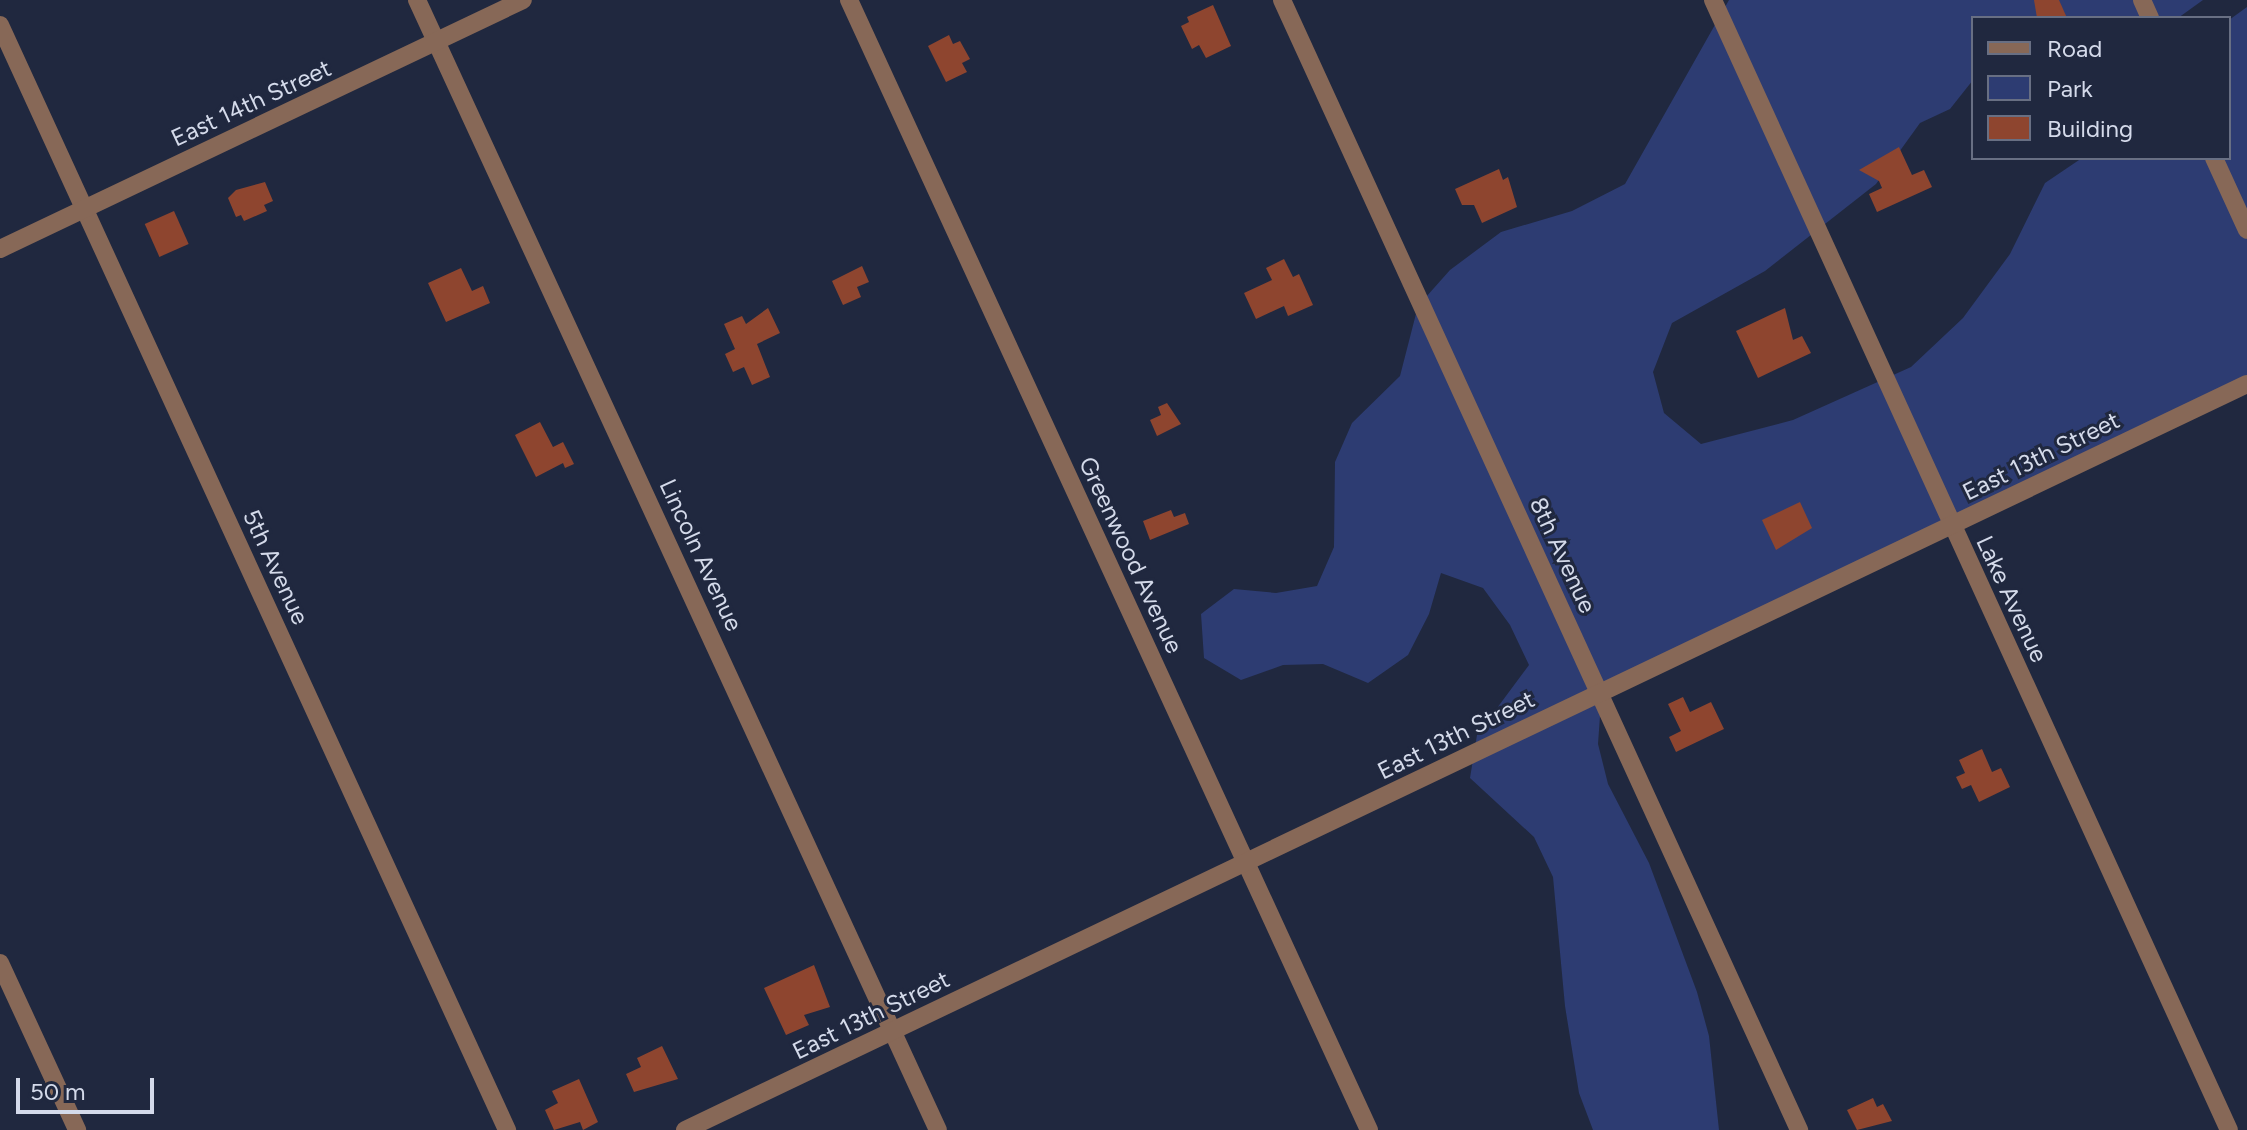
<!DOCTYPE html>
<html>
<head>
<meta charset="utf-8">
<style>
	body { margin:0 }
	#map { position:relative; width:2247px; height:1130px; overflow:hidden; background:#20283f; font-family:Figtree,sans-serif }
	div>[style] { position:absolute }
	.green>* { inset:0; background:#2d3c72 }
	.building>* { inset:0; background:#8e452f; transform-origin:0 0 }
	.minor>* { height:18px; margin:-9px; padding:0 9px; transform-origin:9px; border-radius:9px; background:#876857 }
	span { translate:-50% -50%; white-space:nowrap; text-align:center; line-height:1.15; -webkit-text-stroke:6px #20283f; paint-order:stroke }
	.street-label { font-size:24px; color:#d4daea }
	.legend { position:absolute; left:1971px; top:16px; width:260px; height:144px; box-sizing:border-box; background:#20283f; border:2px solid #686f83; margin:0; padding:10px 14px; list-style:none; font-size:24px; color:#d4daea }
	.legend li { display:flex; align-items:center; gap:16px; height:40px }
	.legend b { width:40px; border:2px solid #686f83 }
	.scale { position:absolute; left:16px; top:1078px; width:138px; height:36px; box-sizing:border-box; border:4px solid #d4daea; border-top:0; padding-left:10px; font-size:24px; line-height:28px; white-space:nowrap; color:#d4daea; -webkit-text-stroke:6px #20283f; paint-order:stroke }
</style>
</head>
<body>
<div id="map">
	<div class="green">
		<div style="clip-path:polygon(1729px 0,2203px 0,2178px 18px,1973px 18px,1973px 80px,1950px 109px,1920px 123px,1876px 184px,1765px 271px,1672px 323px,1653px 372px,1664px 413px,1701px 444px,1793px 420px,1911px 367px,1963px 318px,2010px 254px,2045px 183px,2082px 158px,2229px 158px,2229px 20px,2247px 7px,2247px 385px,1601px 702px,1598px 744px,1608px 784px,1649px 863px,1697px 992px,1709px 1036px,1719px 1130px,1593px 1130px,1579px 1093px,1565px 1006px,1553px 877px,1534px 837px,1470px 778px,1477px 735px,1529px 665px,1510px 625px,1483px 588px,1441px 573px,1429px 614px,1408px 655px,1368px 683px,1323px 664px,1283px 665px,1241px 680px,1204px 658px,1201px 614px,1234px 589px,1276px 593px,1317px 586px,1334px 547px,1335px 462px,1352px 423px,1400px 376px,1418px 306px,1450px 270px,1501px 232px,1572px 211px,1625px 184px)"></div>
	</div>
	<div class="building">
		<div style="clip-path:polygon(2034px 0,2059px 0,2067px 18px,2037px 18px)"></div>
		<div style="clip-path:polygon(1213px 5px,1231px 46px,1206px 58px,1199px 45px,1192px 49px,1181px 26px,1189px 22px,1187px 17px)"></div>
		<div style="clip-path:polygon(949px 35px,953px 44px,960px 41px,970px 59px,962px 63px,967px 72px,946px 82px,928px 46px)"></div>
		<div style="clip-path:polygon(1899px 147px,1912px 175px,1924px 170px,1932px 187px,1877px 212px,1869px 194px,1882px 188px,1879px 181px,1859px 170px)"></div>
		<div style="clip-path:polygon(1499px 169px,1503px 180px,1508px 177px,1517px 207px,1482px 223px,1474px 205px,1462px 205px,1455px 189px)"></div>
		<div style="clip-path:polygon(265px 182px,273px 201px,264px 205px,267px 211px,244px 221px,241px 215px,236px 217px,228px 198px,236px 190px)"></div>
		<div style="left:174px;top:211px;width:36px;height:32px;rotate:66deg"></div>
		<div style="clip-path:polygon(1284px 259px,1293px 277px,1299px 274px,1313px 305px,1288px 316px,1284px 306px,1256px 319px,1244px 293px,1272px 280px,1266px 268px)"></div>
		<div style="clip-path:polygon(862px 266px,869px 282px,857px 287px,861px 297px,843px 305px,832px 281px)"></div>
		<div style="clip-path:polygon(461px 268px,472px 291px,483px 286px,490px 303px,446px 322px,428px 283px)"></div>
		<div style="clip-path:polygon(768px 308px,780px 333px,757px 344px,770px 377px,752px 385px,744px 367px,733px 372px,725px 354px,735px 349px,724px 324px,742px 316px,746px 324px)"></div>
		<div style="clip-path:polygon(1785px 308px,1793px 340px,1802px 336px,1811px 353px,1758px 378px,1736px 331px)"></div>
		<div style="clip-path:polygon(1167px 403px,1181px 424px,1157px 436px,1150px 420px,1161px 415px,1158px 407px)"></div>
		<div style="clip-path:polygon(540px 422px,553px 447px,563px 442px,574px 464px,565px 468px,563px 463px,536px 477px,515px 435px)"></div>
		<div style="clip-path:polygon(1800px 502px,1812px 528px,1776px 550px,1762px 520px)"></div>
		<div style="clip-path:polygon(1171px 510px,1174px 517px,1185px 513px,1189px 524px,1150px 540px,1143px 521px)"></div>
		<div style="clip-path:polygon(1683px 697px,1690px 712px,1711px 702px,1724px 729px,1676px 752px,1669px 737px,1681px 731px,1668px 704px)"></div>
		<div style="clip-path:polygon(1982px 749px,1992px 772px,2001px 768px,2010px 787px,1979px 802px,1971px 785px,1962px 789px,1956px 777px,1965px 773px,1959px 760px)"></div>
		<div style="clip-path:polygon(814px 965px,830px 1007px,804px 1015px,809px 1025px,786px 1035px,764px 988px)"></div>
		<div style="clip-path:polygon(662px 1046px,678px 1079px,634px 1092px,626px 1074px,641px 1067px,637px 1058px)"></div>
		<div style="clip-path:polygon(579px 1079px,598px 1122px,583px 1130px,580px 1122px,554px 1130px,545px 1110px,558px 1103px,552px 1091px)"></div>
		<div style="clip-path:polygon(1873px 1098px,1877px 1107px,1883px 1104px,1892px 1121px,1857px 1130px,1847px 1110px)"></div>
	</div>
	<div class="minor">
		<div style="left:417px;top:0;width:1244px;rotate:65.25deg"></div>
		<div style="left:849px;top:0;width:1244px;rotate:65.29deg"></div>
		<div style="left:1282px;top:0;width:1243px;rotate:65.41deg"></div>
		<div style="left:1713px;top:0;width:1242px;rotate:65.46deg"></div>
		<div style="left:2142px;top:0;width:20px;rotate:66deg"></div>
		<div style="left:0;top:25px;width:1216px;rotate:65.35deg"></div>
		<div style="left:2214px;top:158px;width:79px;rotate:65.4deg"></div>
		<div style="left:0;top:249px;width:579px;rotate:-25.46deg"></div>
		<div style="left:0;top:963px;width:184px;rotate:65.2deg"></div>
		<div style="left:685px;top:1130px;width:1731px;rotate:-25.53deg"></div>
	</div>
	<div class="street-label">
		<span style="left:251px;top:103px;rotate:-25deg">East 14th Street</span>
		<span style="left:2041px;top:456px;rotate:-26deg">East 13th Street</span>
		<span style="left:701px;top:555px;rotate:65deg">Lincoln Avenue</span>
		<span style="left:1131px;top:555px;rotate:65deg">Greenwood Avenue</span>
		<span style="left:1563px;top:555px;rotate:65deg">8th Avenue</span>
		<span style="left:276px;top:567px;rotate:65deg">5th Avenue</span>
		<span style="left:2012px;top:599px;rotate:65deg">Lake Avenue</span>
		<span style="left:1456px;top:735px;rotate:-26deg">East 13th Street</span>
		<span style="left:871px;top:1015px;rotate:-26deg">East 13th Street</span>
	</div>
	<ul class="legend">
	<li><b style="height:10px;background:#876857"></b>Road</li>
	<li><b style="height:22px;background:#2d3c72"></b>Park</li>
	<li><b style="height:22px;background:#8e452f"></b>Building</li>
	</ul>
	<div class="scale">50 m</div>
</div>
</body>
</html>
